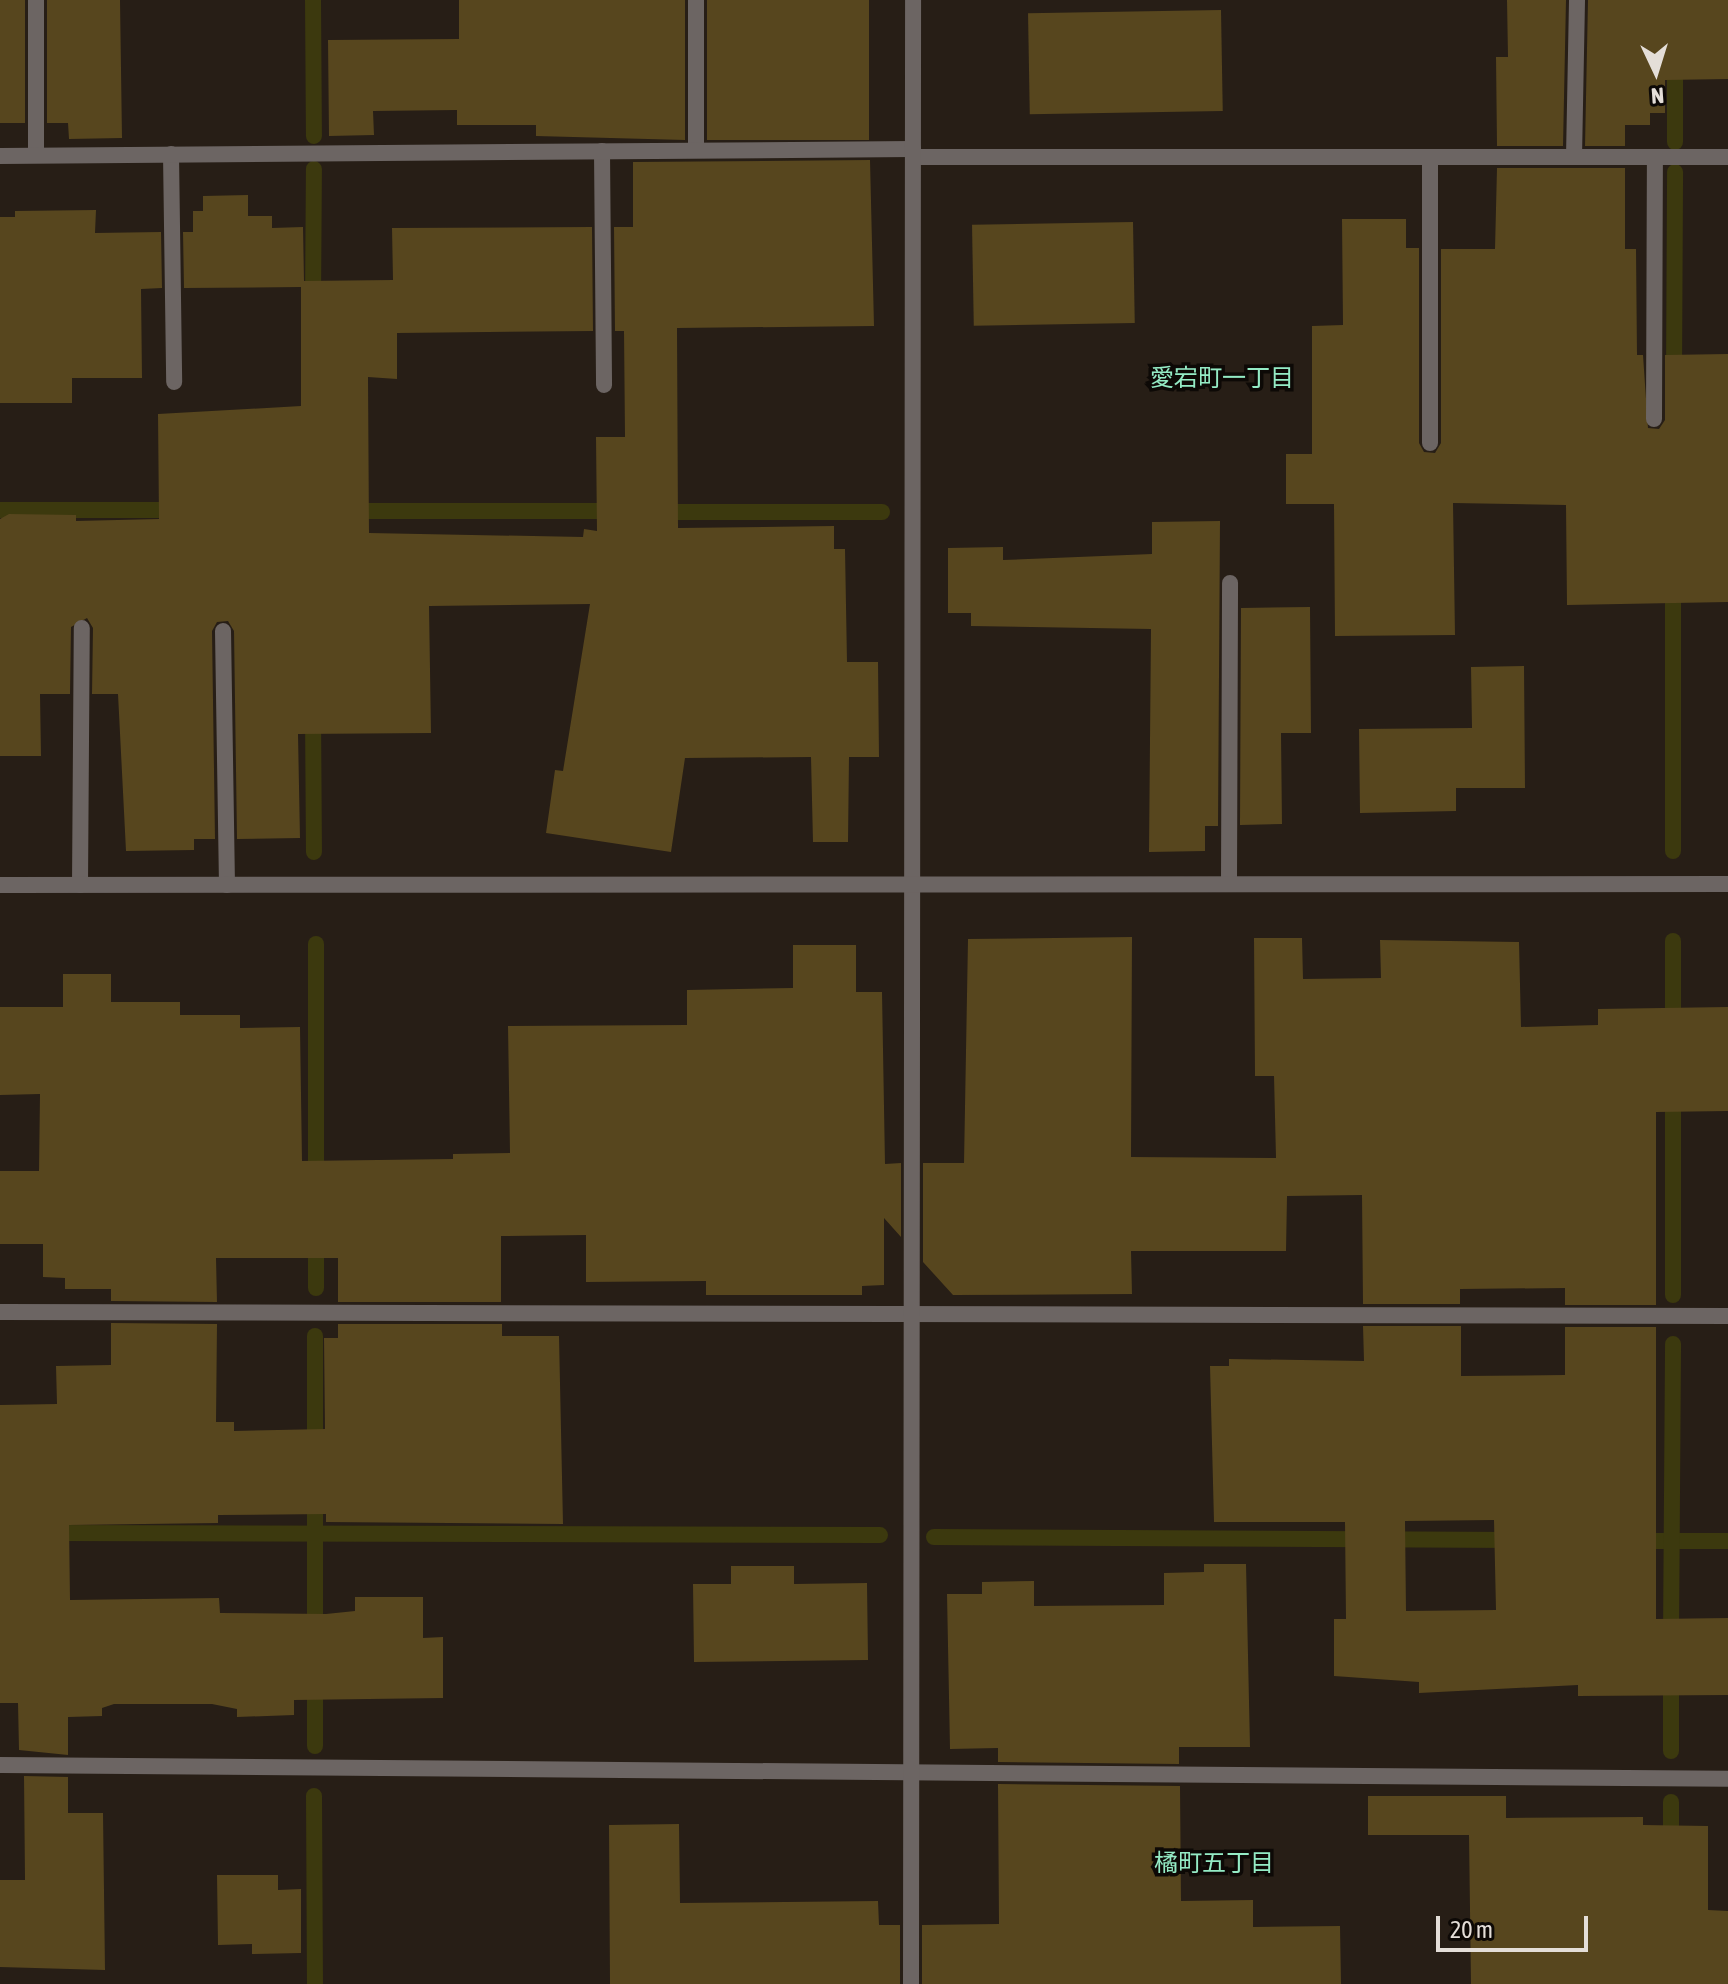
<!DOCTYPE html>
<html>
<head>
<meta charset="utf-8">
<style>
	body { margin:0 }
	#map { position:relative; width:1728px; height:1984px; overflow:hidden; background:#271e16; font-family:"Asap Condensed","Noto Sans JP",sans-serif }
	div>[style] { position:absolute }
	.stream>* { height:16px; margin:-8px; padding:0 8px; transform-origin:8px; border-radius:8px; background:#3c390e }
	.building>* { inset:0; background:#57461e; transform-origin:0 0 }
	.service>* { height:16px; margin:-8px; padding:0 8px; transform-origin:8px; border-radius:8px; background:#6c6563 }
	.minor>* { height:16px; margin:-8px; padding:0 8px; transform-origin:8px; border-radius:8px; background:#6c6563 }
	.tertiary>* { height:16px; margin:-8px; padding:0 8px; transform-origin:8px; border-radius:8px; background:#6c6563 }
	span { translate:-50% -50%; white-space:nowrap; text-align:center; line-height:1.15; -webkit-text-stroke:7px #0d0906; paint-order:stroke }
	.neighbourhood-label { font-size:24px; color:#94ebc5 }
	.north { position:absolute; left:1616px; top:32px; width:80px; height:80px; -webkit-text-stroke:6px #0d0906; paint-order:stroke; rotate:176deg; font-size:22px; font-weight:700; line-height:32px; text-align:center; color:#e4ded8 }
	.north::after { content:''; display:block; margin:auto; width:28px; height:36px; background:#e4ded8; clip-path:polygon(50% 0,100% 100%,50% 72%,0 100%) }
	.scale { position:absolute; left:1436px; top:1916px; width:152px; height:36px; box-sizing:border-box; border:4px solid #e4ded8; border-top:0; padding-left:10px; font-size:24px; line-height:28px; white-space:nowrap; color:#e4ded8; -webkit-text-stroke:6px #0d0906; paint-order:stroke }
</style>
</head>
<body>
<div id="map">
	<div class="stream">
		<div style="left:313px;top:0;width:136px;rotate:89.6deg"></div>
		<div style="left:1675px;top:142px;width:83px;rotate:-90deg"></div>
		<div style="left:313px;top:302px;width:133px;rotate:-89.6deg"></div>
		<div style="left:1674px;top:377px;width:205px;rotate:-89.7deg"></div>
		<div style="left:0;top:510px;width:180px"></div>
		<div style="left:348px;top:511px;width:268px"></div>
		<div style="left:656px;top:512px;width:226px"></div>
		<div style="left:313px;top:713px;width:139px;rotate:89.6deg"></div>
		<div style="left:1673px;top:851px;width:267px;rotate:-90deg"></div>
		<div style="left:1673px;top:941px;width:88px;rotate:90deg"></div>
		<div style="left:1673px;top:1093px;width:202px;rotate:90deg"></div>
		<div style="left:316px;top:1183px;width:239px;rotate:-90deg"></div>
		<div style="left:316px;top:1288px;width:50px;rotate:-90deg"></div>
		<div style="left:315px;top:1336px;width:112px;rotate:90deg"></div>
		<div style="left:50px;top:1533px;width:830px;rotate:0.14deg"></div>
		<div style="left:934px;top:1537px;width:580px;rotate:0.3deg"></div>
		<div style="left:1634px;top:1541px;width:94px"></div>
		<div style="left:315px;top:1632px;width:136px;rotate:-90deg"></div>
		<div style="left:1671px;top:1638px;width:294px;rotate:-89.6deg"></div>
		<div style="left:315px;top:1746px;width:66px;rotate:-90deg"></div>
		<div style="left:1671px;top:1751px;width:74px;rotate:-90deg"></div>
		<div style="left:314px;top:1796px;width:188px;rotate:89.7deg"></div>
		<div style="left:1671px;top:1802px;width:44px;rotate:90deg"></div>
	</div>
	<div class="building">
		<div style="left:0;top:0;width:25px;height:123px"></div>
		<div style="clip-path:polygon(47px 0,120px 0,122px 138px,69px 139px,68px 123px,47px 123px)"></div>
		<div style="clip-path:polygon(459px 0,685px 0,685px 140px,536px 136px,536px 125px,457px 125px,457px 110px,373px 111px,374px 135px,329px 136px,328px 40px,459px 39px)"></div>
		<div style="left:707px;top:0;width:162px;height:140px"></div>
		<div style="clip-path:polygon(1507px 0,1566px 0,1563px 146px,1497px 146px,1496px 57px,1508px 57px)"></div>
		<div style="clip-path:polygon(1588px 0,1728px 0,1728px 79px,1665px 80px,1665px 113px,1650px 113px,1650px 125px,1625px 125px,1625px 146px,1585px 146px)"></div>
		<div style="left:1221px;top:10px;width:101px;height:193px;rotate:89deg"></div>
		<div style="clip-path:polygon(870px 160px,874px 326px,677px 328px,678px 528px,834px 526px,834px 549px,845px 549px,847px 662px,878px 662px,879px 757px,849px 757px,848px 842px,813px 842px,811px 757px,685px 758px,671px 852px,546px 833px,555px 770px,563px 771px,590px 604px,429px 606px,431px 733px,298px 734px,300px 838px,237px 839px,234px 631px,228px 621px,217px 622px,212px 631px,215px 839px,194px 839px,194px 850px,126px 851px,118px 694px,92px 694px,93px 628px,87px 618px,71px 627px,70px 694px,40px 694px,41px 756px,0 756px,0 519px,9px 514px,76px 515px,76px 521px,159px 519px,158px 414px,301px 406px,301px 287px,184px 288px,183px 232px,193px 232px,193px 211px,203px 211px,203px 196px,248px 195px,248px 216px,272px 216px,272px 228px,303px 227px,304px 281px,393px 280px,392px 228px,592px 227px,593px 331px,397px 333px,397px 379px,368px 377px,369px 533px,583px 537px,584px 529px,597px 531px,596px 437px,625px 437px,624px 331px,615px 331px,614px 227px,633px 227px,633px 162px)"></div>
		<div style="clip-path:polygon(1497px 168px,1625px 168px,1625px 249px,1636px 249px,1637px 355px,1643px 355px,1648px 428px,1659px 429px,1665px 420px,1665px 355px,1728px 354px,1728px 602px,1567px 605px,1566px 505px,1453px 503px,1455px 635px,1335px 636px,1334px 504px,1286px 504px,1286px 454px,1312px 454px,1312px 326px,1343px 325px,1342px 219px,1406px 219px,1406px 248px,1419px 248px,1419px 443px,1424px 452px,1435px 453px,1441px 443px,1441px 249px,1495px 249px)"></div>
		<div style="clip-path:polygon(96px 210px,95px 233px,161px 232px,162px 288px,141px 289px,142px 378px,72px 378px,72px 403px,0 403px,0 217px,15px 217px,15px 211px)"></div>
		<div style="left:1133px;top:222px;width:101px;height:161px;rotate:89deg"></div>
		<div style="clip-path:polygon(1220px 521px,1218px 826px,1205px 826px,1205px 851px,1149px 852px,1151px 629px,971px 626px,971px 613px,948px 613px,948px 548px,1003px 547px,1003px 560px,1152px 554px,1152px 522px)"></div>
		<div style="clip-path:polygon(1310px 607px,1311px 733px,1281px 733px,1282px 824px,1240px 825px,1241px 608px)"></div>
		<div style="clip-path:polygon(1524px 666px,1525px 788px,1456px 788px,1456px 811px,1360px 813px,1359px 729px,1472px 728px,1471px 667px)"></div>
		<div style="clip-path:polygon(1132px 937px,1131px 1157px,1276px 1158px,1274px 1076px,1255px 1076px,1254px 938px,1302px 938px,1303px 979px,1381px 978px,1380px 940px,1519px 942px,1521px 1027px,1598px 1025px,1598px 1009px,1728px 1007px,1728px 1111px,1656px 1112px,1656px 1305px,1565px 1305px,1565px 1288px,1460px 1289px,1460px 1304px,1363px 1304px,1362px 1195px,1287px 1196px,1286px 1251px,1131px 1251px,1132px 1294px,953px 1295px,923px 1262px,923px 1163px,964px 1163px,968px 939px)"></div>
		<div style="clip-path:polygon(793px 945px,856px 945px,856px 992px,882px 992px,885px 1164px,901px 1163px,901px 1237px,884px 1218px,884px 1285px,862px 1286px,862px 1295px,706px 1295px,706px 1281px,586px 1282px,586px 1235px,501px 1236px,501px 1302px,338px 1302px,338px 1258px,216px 1258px,217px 1302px,111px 1301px,111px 1289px,65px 1289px,65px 1278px,43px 1277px,43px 1244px,0 1244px,0 1171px,39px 1171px,40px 1094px,0 1095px,0 1007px,63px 1007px,63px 974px,111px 974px,111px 1002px,180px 1002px,180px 1015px,240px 1015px,240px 1028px,300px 1027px,302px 1161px,453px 1159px,453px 1154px,510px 1153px,508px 1026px,687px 1025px,687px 990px,793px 988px)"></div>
		<div style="clip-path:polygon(111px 1323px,217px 1324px,216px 1422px,234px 1422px,234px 1431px,325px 1429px,324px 1338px,338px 1338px,338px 1324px,502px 1324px,502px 1336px,559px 1336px,563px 1524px,326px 1522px,326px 1514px,218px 1515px,218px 1523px,69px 1525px,70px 1600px,219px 1598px,220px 1613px,326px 1614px,355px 1611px,355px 1597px,423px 1597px,423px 1638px,443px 1637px,443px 1698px,294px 1700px,294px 1715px,237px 1717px,237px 1709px,212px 1704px,114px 1704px,102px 1708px,102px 1716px,68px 1717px,68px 1755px,19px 1750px,18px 1703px,0 1703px,0 1405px,57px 1404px,56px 1366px,111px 1365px)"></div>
		<div style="clip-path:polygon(evenodd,1363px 1326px,1461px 1326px,1461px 1376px,1565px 1375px,1565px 1327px,1656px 1327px,1656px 1619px,1728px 1618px,1728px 1695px,1578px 1696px,1578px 1685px,1419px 1693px,1419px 1682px,1334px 1676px,1334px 1619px,1346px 1619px,1345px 1522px,1214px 1522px,1210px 1366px,1229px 1366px,1229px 1359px,1364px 1361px,1363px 1326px,1494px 1520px,1496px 1610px,1406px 1611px,1405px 1521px,1494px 1520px)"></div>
		<div style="clip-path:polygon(1204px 1564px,1246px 1564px,1250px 1747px,1179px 1747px,1179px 1764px,998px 1762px,998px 1748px,950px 1749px,947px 1594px,982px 1594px,982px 1582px,1034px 1581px,1034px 1606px,1164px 1605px,1164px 1573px,1204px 1572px)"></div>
		<div style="clip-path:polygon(731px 1566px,794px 1566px,794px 1584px,867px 1583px,868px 1660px,694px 1662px,693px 1584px,731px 1584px)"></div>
		<div style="clip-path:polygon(24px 1776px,68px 1777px,68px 1813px,103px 1813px,105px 1970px,0 1967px,0 1880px,25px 1880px)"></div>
		<div style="clip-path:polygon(998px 1784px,1180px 1786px,1181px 1901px,1253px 1900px,1253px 1927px,1340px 1926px,1341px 1984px,922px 1984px,922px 1925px,999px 1924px)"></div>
		<div style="clip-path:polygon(1368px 1796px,1506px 1796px,1506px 1818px,1643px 1817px,1643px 1825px,1708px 1826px,1708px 1910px,1728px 1911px,1728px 1984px,1471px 1984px,1469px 1835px,1368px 1835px)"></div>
		<div style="clip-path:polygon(679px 1824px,680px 1903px,878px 1901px,879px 1925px,900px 1925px,900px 1984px,610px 1984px,609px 1825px)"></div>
		<div style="clip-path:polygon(217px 1875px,278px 1875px,278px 1890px,301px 1889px,301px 1953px,252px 1954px,252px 1944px,218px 1945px)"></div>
	</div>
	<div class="service">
		<div style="left:696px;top:0;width:150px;rotate:90deg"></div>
		<div style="left:171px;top:154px;width:228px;rotate:89.2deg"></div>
		<div style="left:36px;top:155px;width:155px;rotate:-90deg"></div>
		<div style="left:1430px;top:157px;width:286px;rotate:90deg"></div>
		<div style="left:1574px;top:157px;width:157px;rotate:-88.9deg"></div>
		<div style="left:1654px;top:419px;width:262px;rotate:-89.8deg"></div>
		<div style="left:223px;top:631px;width:254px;rotate:89.1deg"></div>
		<div style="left:1229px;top:882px;width:299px;rotate:-89.8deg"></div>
		<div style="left:80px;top:885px;width:257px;rotate:-89.6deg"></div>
	</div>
	<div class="minor">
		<div style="left:602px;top:151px;width:234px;rotate:89.5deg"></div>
		<div style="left:0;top:156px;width:913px;rotate:-0.44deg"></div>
		<div style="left:913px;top:157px;width:815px"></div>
		<div style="left:0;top:1312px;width:1728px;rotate:0.13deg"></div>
		<div style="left:0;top:1765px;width:1728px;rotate:0.46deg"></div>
		<div style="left:911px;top:1984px;width:1984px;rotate:-89.94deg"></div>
	</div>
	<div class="tertiary">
		<div style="left:0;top:885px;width:1728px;rotate:-0.03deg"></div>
	</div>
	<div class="neighbourhood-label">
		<span style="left:1222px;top:378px">愛宕町一丁目</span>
		<span style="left:1214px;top:1863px">橘町五丁目</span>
	</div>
	<div class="north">N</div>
	<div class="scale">20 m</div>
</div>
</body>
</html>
